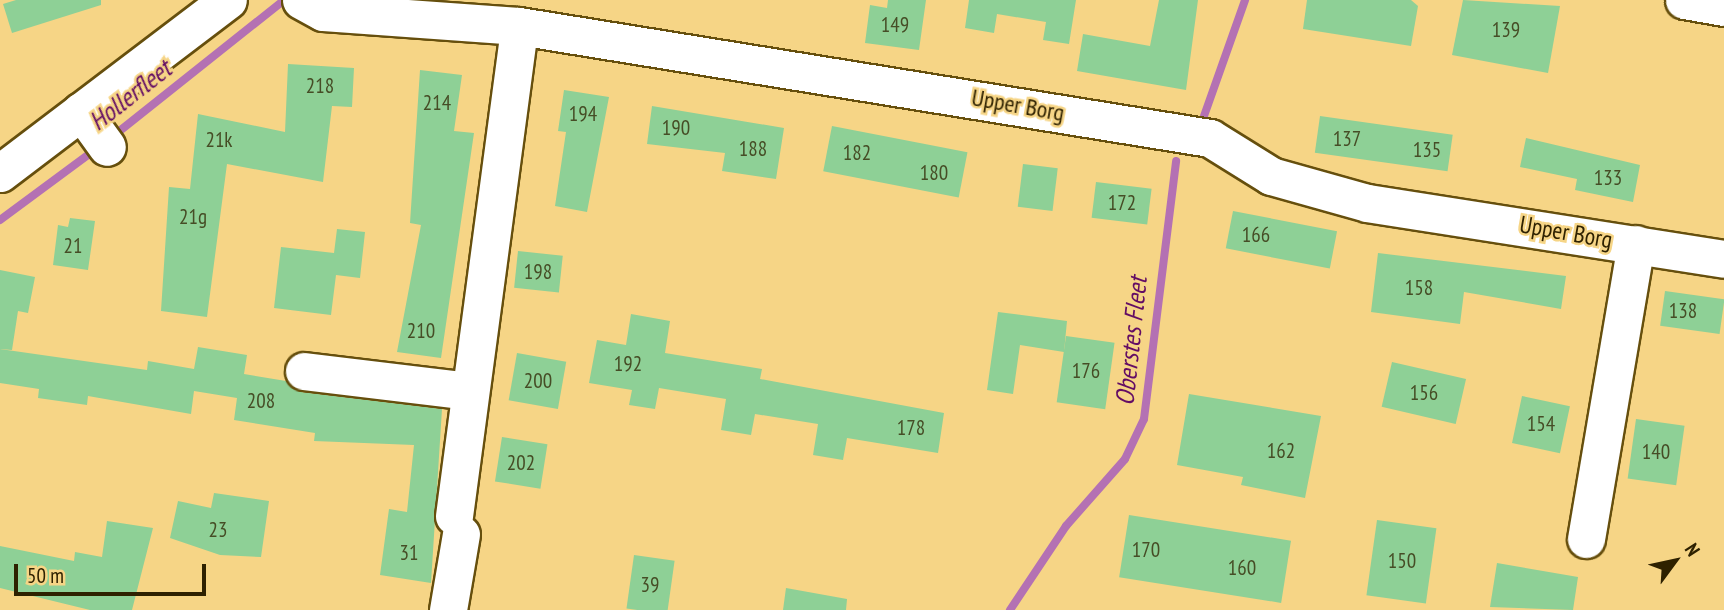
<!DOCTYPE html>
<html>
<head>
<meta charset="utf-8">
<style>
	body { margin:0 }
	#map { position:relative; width:1724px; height:610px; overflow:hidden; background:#f6d586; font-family:"PT Sans Narrow",sans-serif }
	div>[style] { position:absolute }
	.stream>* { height:8px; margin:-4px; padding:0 4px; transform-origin:4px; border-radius:4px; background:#b471b3 }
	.building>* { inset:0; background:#8ed096; transform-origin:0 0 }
	.roads { filter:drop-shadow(2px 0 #664f0d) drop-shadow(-2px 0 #664f0d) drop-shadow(0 2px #664f0d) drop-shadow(0 -2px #664f0d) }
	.minor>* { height:37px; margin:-18.5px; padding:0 18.5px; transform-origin:18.5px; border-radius:18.5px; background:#fff }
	span { translate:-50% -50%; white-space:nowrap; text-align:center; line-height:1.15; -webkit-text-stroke:5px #f6d586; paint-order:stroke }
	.number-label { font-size:21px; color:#464d26 }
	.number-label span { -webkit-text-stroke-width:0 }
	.street-label { font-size:24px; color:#2e2100 }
	.water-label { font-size:26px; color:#630d64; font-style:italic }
	.north { position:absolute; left:1640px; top:526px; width:70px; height:70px; -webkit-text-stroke:5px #f6d586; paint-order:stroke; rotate:57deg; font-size:19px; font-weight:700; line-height:28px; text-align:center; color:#2e2100 }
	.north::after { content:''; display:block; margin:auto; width:24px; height:32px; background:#2e2100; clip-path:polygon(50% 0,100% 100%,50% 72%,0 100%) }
	.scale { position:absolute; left:14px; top:564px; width:192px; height:32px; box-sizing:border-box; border:4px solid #2e2100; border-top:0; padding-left:9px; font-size:21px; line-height:24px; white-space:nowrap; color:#2e2100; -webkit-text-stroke:5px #f6d586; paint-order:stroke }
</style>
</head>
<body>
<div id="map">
	<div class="stream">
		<div style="left:1204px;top:116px;width:123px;rotate:-70.5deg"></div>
		<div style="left:112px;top:137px;width:220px;rotate:-38.5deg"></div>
		<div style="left:0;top:220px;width:119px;rotate:-36.5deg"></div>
		<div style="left:1010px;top:610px;width:101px;rotate:-56.3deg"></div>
		<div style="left:1066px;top:526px;width:89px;rotate:-48.6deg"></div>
		<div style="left:1125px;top:459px;width:44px;rotate:-64.6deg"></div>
		<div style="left:1144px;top:419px;width:260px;rotate:-82.9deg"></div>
	</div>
	<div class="building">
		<div style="clip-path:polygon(16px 0,101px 0,101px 5px,12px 33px,3px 4px)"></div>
		<div style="clip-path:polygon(888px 0,926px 0,919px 50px,865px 43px,870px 5px,887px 8px)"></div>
		<div style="clip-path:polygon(969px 0,1076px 0,1069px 44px,1043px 40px,1046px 22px,997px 14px,994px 33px,965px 28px)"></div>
		<div style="clip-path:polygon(1159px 0,1198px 0,1186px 90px,1077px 71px,1083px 34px,1150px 46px)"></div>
		<div style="clip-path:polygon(1307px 0,1411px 0,1418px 6px,1411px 46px,1303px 29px)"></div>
		<div style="clip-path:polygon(1463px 0,1560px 6px,1548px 73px,1452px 55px)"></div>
		<div style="clip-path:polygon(288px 64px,354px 68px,352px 107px,332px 106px,323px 182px,227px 164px,207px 317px,161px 311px,169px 187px,190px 189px,198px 114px,285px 132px)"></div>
		<div style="clip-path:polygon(420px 70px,462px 75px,454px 131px,474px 133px,441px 358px,397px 352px,421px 225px,410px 223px)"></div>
		<div style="clip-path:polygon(564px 90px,609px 97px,587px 212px,555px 206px,566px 132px,558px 131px)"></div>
		<div style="clip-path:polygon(652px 106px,784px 128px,776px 179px,722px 171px,725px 153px,647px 144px)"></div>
		<div style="left:1320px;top:116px;width:134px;height:37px;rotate:8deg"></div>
		<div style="left:832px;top:126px;width:138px;height:46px;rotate:11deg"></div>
		<div style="clip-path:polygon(1526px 138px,1640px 165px,1633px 202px,1575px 190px,1577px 179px,1520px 167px)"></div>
		<div style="left:1023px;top:164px;width:35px;height:43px;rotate:7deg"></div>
		<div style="left:1096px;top:182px;width:56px;height:36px;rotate:7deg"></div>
		<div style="left:1233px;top:211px;width:106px;height:38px;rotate:11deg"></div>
		<div style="clip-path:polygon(70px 218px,95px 221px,88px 270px,53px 265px,58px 225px,68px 227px)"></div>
		<div style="clip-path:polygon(337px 229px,365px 232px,360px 278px,336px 275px,331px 315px,274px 308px,281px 247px,334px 253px)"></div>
		<div style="left:518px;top:251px;width:45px;height:37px;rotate:6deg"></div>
		<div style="clip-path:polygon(1378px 253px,1566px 276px,1561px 309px,1464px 292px,1460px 324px,1371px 312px)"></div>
		<div style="clip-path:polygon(0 270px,35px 277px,28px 313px,18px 311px,12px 350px,0 349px)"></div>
		<div style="left:1665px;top:291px;width:60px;height:35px;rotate:8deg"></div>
		<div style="clip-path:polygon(998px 312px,1067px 321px,1064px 352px,1020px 345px,1013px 394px,987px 390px)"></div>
		<div style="clip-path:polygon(631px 314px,670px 321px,665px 353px,762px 369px,760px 379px,944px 413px,938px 453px,847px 438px,843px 460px,813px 455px,818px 424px,755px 414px,751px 435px,721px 430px,726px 399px,659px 388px,655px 409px,629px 405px,632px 390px,589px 383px,597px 340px,626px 345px)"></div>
		<div style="left:1066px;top:336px;width:49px;height:67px;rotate:8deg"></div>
		<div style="clip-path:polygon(198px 347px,247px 355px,244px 374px,286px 381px,301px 392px,442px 409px,431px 583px,380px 575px,389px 509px,407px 512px,414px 445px,314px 441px,315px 433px,234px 420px,237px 398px,194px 391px,191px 414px,88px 396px,87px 405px,38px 398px,39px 389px,0 383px,0 349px,147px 370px,148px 361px,194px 369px)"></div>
		<div style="left:517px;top:353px;width:50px;height:48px;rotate:10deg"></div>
		<div style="left:1392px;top:362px;width:76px;height:46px;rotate:13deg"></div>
		<div style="clip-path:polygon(1189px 394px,1321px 416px,1305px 498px,1241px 485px,1243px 477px,1177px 465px)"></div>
		<div style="left:1522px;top:396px;width:49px;height:48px;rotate:12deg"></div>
		<div style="left:1636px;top:419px;width:49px;height:60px;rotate:8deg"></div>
		<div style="left:502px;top:437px;width:46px;height:45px;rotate:9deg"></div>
		<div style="clip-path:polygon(214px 493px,269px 501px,261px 557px,220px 555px,170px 538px,178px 501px,211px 508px)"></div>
		<div style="left:1129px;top:515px;width:164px;height:63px;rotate:9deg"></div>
		<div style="left:1377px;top:520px;width:60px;height:76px;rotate:8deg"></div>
		<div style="clip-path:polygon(107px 521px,153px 528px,132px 610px,90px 610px,0 588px,0 546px,74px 561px,75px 552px,102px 557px)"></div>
		<div style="left:634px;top:555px;width:41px;height:54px;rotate:8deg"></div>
		<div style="clip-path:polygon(1497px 563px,1578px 577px,1573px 610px,1490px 607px)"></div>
		<div style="clip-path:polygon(786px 588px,847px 599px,846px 610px,783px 610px)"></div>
	</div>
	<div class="roads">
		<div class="minor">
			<div style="left:301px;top:0;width:25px;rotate:29deg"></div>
			<div style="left:323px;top:12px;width:196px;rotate:4.1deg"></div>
			<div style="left:519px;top:26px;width:700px;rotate:9.21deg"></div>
			<div style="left:1210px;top:138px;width:72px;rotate:31.9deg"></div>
			<div style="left:1271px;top:176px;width:100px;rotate:15.7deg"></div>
			<div style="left:1367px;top:203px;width:361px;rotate:8.9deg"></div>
			<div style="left:1684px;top:0;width:41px;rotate:9.9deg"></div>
			<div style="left:81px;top:111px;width:44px;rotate:54.2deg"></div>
			<div style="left:0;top:173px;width:286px;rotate:-37.2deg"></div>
			<div style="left:304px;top:371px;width:166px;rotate:6.9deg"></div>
			<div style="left:454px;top:516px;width:494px;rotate:-82.4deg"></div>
			<div style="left:1586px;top:539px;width:299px;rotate:-80.4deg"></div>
			<div style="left:448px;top:610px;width:77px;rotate:-80.3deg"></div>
		</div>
	</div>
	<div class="number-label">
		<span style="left:895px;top:25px">149</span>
		<span style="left:1506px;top:30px">139</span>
		<span style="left:320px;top:86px">218</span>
		<span style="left:437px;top:103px">214</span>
		<span style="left:583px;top:114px">194</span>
		<span style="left:676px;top:128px">190</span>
		<span style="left:1347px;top:139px">137</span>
		<span style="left:219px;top:140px">21k</span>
		<span style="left:753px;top:149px">188</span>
		<span style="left:1427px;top:150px">135</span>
		<span style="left:857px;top:153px">182</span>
		<span style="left:934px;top:173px">180</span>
		<span style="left:1608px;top:178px">133</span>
		<span style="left:1122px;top:203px">172</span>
		<span style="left:193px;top:217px">21g</span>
		<span style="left:1256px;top:235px">166</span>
		<span style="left:73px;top:246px">21</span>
		<span style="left:538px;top:272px">198</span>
		<span style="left:1419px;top:288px">158</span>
		<span style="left:1683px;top:311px">138</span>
		<span style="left:421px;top:331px">210</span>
		<span style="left:628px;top:364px">192</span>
		<span style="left:1086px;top:371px">176</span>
		<span style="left:538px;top:381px">200</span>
		<span style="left:1424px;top:393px">156</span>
		<span style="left:261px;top:401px">208</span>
		<span style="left:1541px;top:424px">154</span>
		<span style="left:911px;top:428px">178</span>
		<span style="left:1281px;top:451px">162</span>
		<span style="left:1656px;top:452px">140</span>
		<span style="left:521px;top:463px">202</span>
		<span style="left:218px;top:530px">23</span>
		<span style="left:1146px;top:550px">170</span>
		<span style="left:409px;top:553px">31</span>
		<span style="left:1402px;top:561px">150</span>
		<span style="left:1242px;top:568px">160</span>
		<span style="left:650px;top:585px">39</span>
	</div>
	<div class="street-label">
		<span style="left:1018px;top:105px;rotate:10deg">Upper Borg</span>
		<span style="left:1566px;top:232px;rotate:10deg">Upper Borg</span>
	</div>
	<div class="water-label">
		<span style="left:130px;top:95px;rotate:-38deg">Hollerfleet</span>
		<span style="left:1131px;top:341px;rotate:-84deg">Oberstes Fleet</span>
	</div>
	<div class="north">N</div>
	<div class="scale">50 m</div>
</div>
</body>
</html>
